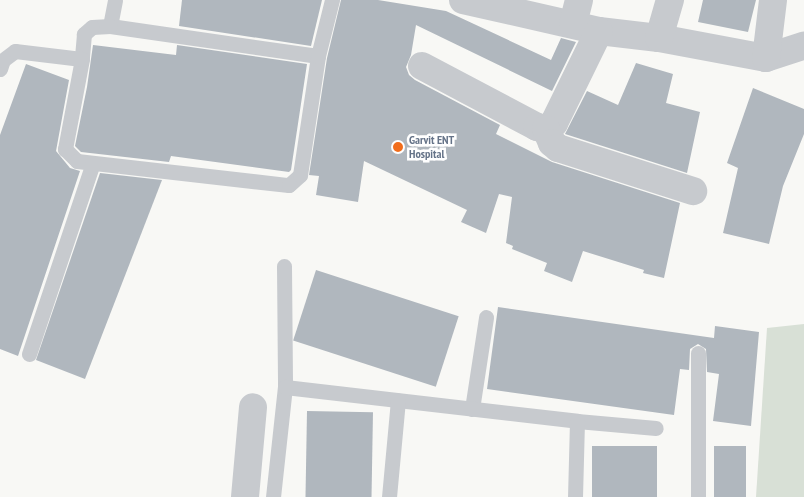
<!DOCTYPE html>
<html>
<head>
<meta charset="utf-8">
<style>
	body { margin:0 }
	#map { position:relative; width:804px; height:497px; overflow:hidden; background:#f8f8f5; font-family:"PT Sans Narrow",sans-serif }
	div>[style] { position:absolute }
	.green>* { inset:0; background:#d8e0d6 }
	.building>* { inset:0; background:#b0b7be; transform-origin:0 0 }
	.lane>* { height:15px; margin:-7.5px; padding:0 7.5px; transform-origin:7.5px; border-radius:7.5px; background:#c7cace }
	.street>* { height:28px; margin:-14px; padding:0 14px; transform-origin:14px; border-radius:14px; background:#c7cace }
	.dots>* { width:14px; height:14px; translate:-50% -50%; box-sizing:border-box; border:2px solid #fff; border-radius:50% }
	span { translate:-50% -50%; white-space:nowrap; text-align:center; line-height:1.15; -webkit-text-stroke:5px #fff; paint-order:stroke }
	.poi-label { font-size:12px; color:#657388; font-weight:700 }
	.left { translate:0 -50%; text-align:left }
</style>
</head>
<body>
<div id="map">
	<div class="green">
		<div style="clip-path:polygon(804px 324px,804px 497px,756px 497px,767px 328px)"></div>
	</div>
	<div class="building">
		<div style="clip-path:polygon(182px 0,322px 0,311px 46px,179px 26px)"></div>
		<div style="clip-path:polygon(341px 0,378px 0,446px 11px,551px 60px,561px 38px,576px 42px,552px 91px,416px 25px,411px 55px,406px 67px,409px 75px,415px 80px,500px 125px,496px 134px,552px 162px,680px 203px,664px 278px,643px 273px,644px 270px,583px 251px,572px 282px,544px 271px,547px 263px,512px 249px,513px 246px,506px 243px,512px 197px,499px 194px,486px 233px,461px 222px,467px 210px,364px 161px,358px 202px,316px 195px,319px 176px,309px 175px,327px 58px)"></div>
		<div style="clip-path:polygon(703px 0,756px 0,748px 32px,698px 22px)"></div>
		<div style="clip-path:polygon(93px 45px,176px 55px,177px 45px,307px 64px,291px 170px,289px 172px,171px 156px,169px 162px,81px 152px,75px 146px,87px 87px)"></div>
		<div style="clip-path:polygon(636px 63px,673px 74px,666px 103px,700px 112px,687px 173px,565px 134px,587px 91px,618px 105px)"></div>
		<div style="clip-path:polygon(26px 64px,69px 80px,56px 151px,70px 168px,80px 171px,18px 356px,0 349px,0 135px)"></div>
		<div style="clip-path:polygon(753px 88px,804px 109px,804px 134px,783px 186px,769px 244px,723px 233px,738px 168px,727px 163px)"></div>
		<div style="clip-path:polygon(100px 173px,162px 180px,85px 379px,36px 360px)"></div>
		<div style="left:316px;top:270px;width:150px;height:74px;rotate:18deg"></div>
		<div style="clip-path:polygon(498px 307px,714px 338px,715px 326px,759px 332px,751px 426px,713px 421px,719px 374px,707px 372px,706px 349px,698px 344px,690px 349px,689px 370px,680px 369px,674px 415px,487px 389px)"></div>
		<div style="left:307px;top:411px;width:66px;height:86px;rotate:1deg"></div>
		<div style="left:592px;top:446px;width:65px;height:51px"></div>
		<div style="left:714px;top:446px;width:32px;height:51px"></div>
	</div>
	<div class="lane">
		<div style="left:110px;top:26px;width:26px;rotate:-79deg"></div>
		<div style="left:318px;top:56px;width:210px;rotate:-171.8deg"></div>
		<div style="left:110px;top:26px;width:18px;rotate:177deg"></div>
		<div style="left:92px;top:27px;width:11px;rotate:139deg"></div>
		<div style="left:84px;top:34px;width:25px;rotate:95deg"></div>
		<div style="left:82px;top:59px;width:92px;rotate:100.7deg"></div>
		<div style="left:65px;top:149px;width:17px;rotate:45deg"></div>
		<div style="left:77px;top:161px;width:213px;rotate:6.5deg"></div>
		<div style="left:289px;top:185px;width:15px;rotate:-42deg"></div>
		<div style="left:300px;top:175px;width:120px;rotate:-81.4deg"></div>
		<div style="left:318px;top:56px;width:58px;rotate:-76deg"></div>
		<div style="left:0;top:69px;width:9px;rotate:-72deg"></div>
		<div style="left:3px;top:60px;width:15px;rotate:-37deg"></div>
		<div style="left:15px;top:51px;width:67px;rotate:6.8deg"></div>
		<div style="left:284px;top:266px;width:121px;rotate:89.5deg"></div>
		<div style="left:29px;top:354px;width:201px;rotate:-71.5deg"></div>
		<div style="left:472px;top:409px;width:93px;rotate:-81.3deg"></div>
		<div style="left:577px;top:421px;width:79px;rotate:5.1deg"></div>
		<div style="left:273px;top:497px;width:111px;rotate:-83.8deg"></div>
		<div style="left:285px;top:387px;width:294px;rotate:6.6deg"></div>
		<div style="left:577px;top:421px;width:76px;rotate:91.5deg"></div>
		<div style="left:389px;top:497px;width:97px;rotate:-84.7deg"></div>
		<div style="left:698px;top:497px;width:144px;rotate:-90deg"></div>
	</div>
	<div class="street">
		<div style="left:463px;top:0;width:139px;rotate:12.8deg"></div>
		<div style="left:599px;top:31px;width:60px;rotate:6.7deg"></div>
		<div style="left:659px;top:38px;width:109px;rotate:10.6deg"></div>
		<div style="left:766px;top:58px;width:40px;rotate:-18deg"></div>
		<div style="left:573px;top:24px;width:25px;rotate:-76deg"></div>
		<div style="left:659px;top:38px;width:40px;rotate:-74deg"></div>
		<div style="left:766px;top:58px;width:58px;rotate:-83.1deg"></div>
		<div style="left:422px;top:66px;width:130px;rotate:27.9deg"></div>
		<div style="left:537px;top:127px;width:9px;rotate:13deg"></div>
		<div style="left:546px;top:129px;width:10px;rotate:-37deg"></div>
		<div style="left:554px;top:123px;width:102px;rotate:-63.9deg"></div>
		<div style="left:546px;top:129px;width:15px;rotate:67deg"></div>
		<div style="left:552px;top:143px;width:8px;rotate:40deg"></div>
		<div style="left:558px;top:148px;width:142px;rotate:17.7deg"></div>
		<div style="left:245px;top:497px;width:90px;rotate:-84.9deg"></div>
	</div>
	<div class="dots">
		<div style="left:398px;top:147px;background:#f16d1c"></div>
	</div>
	<div class="poi-label">
		<span class="left" style="left:409px;top:147px">Garvit ENT<br>Hospital</span>
	</div>
</div>
</body>
</html>
